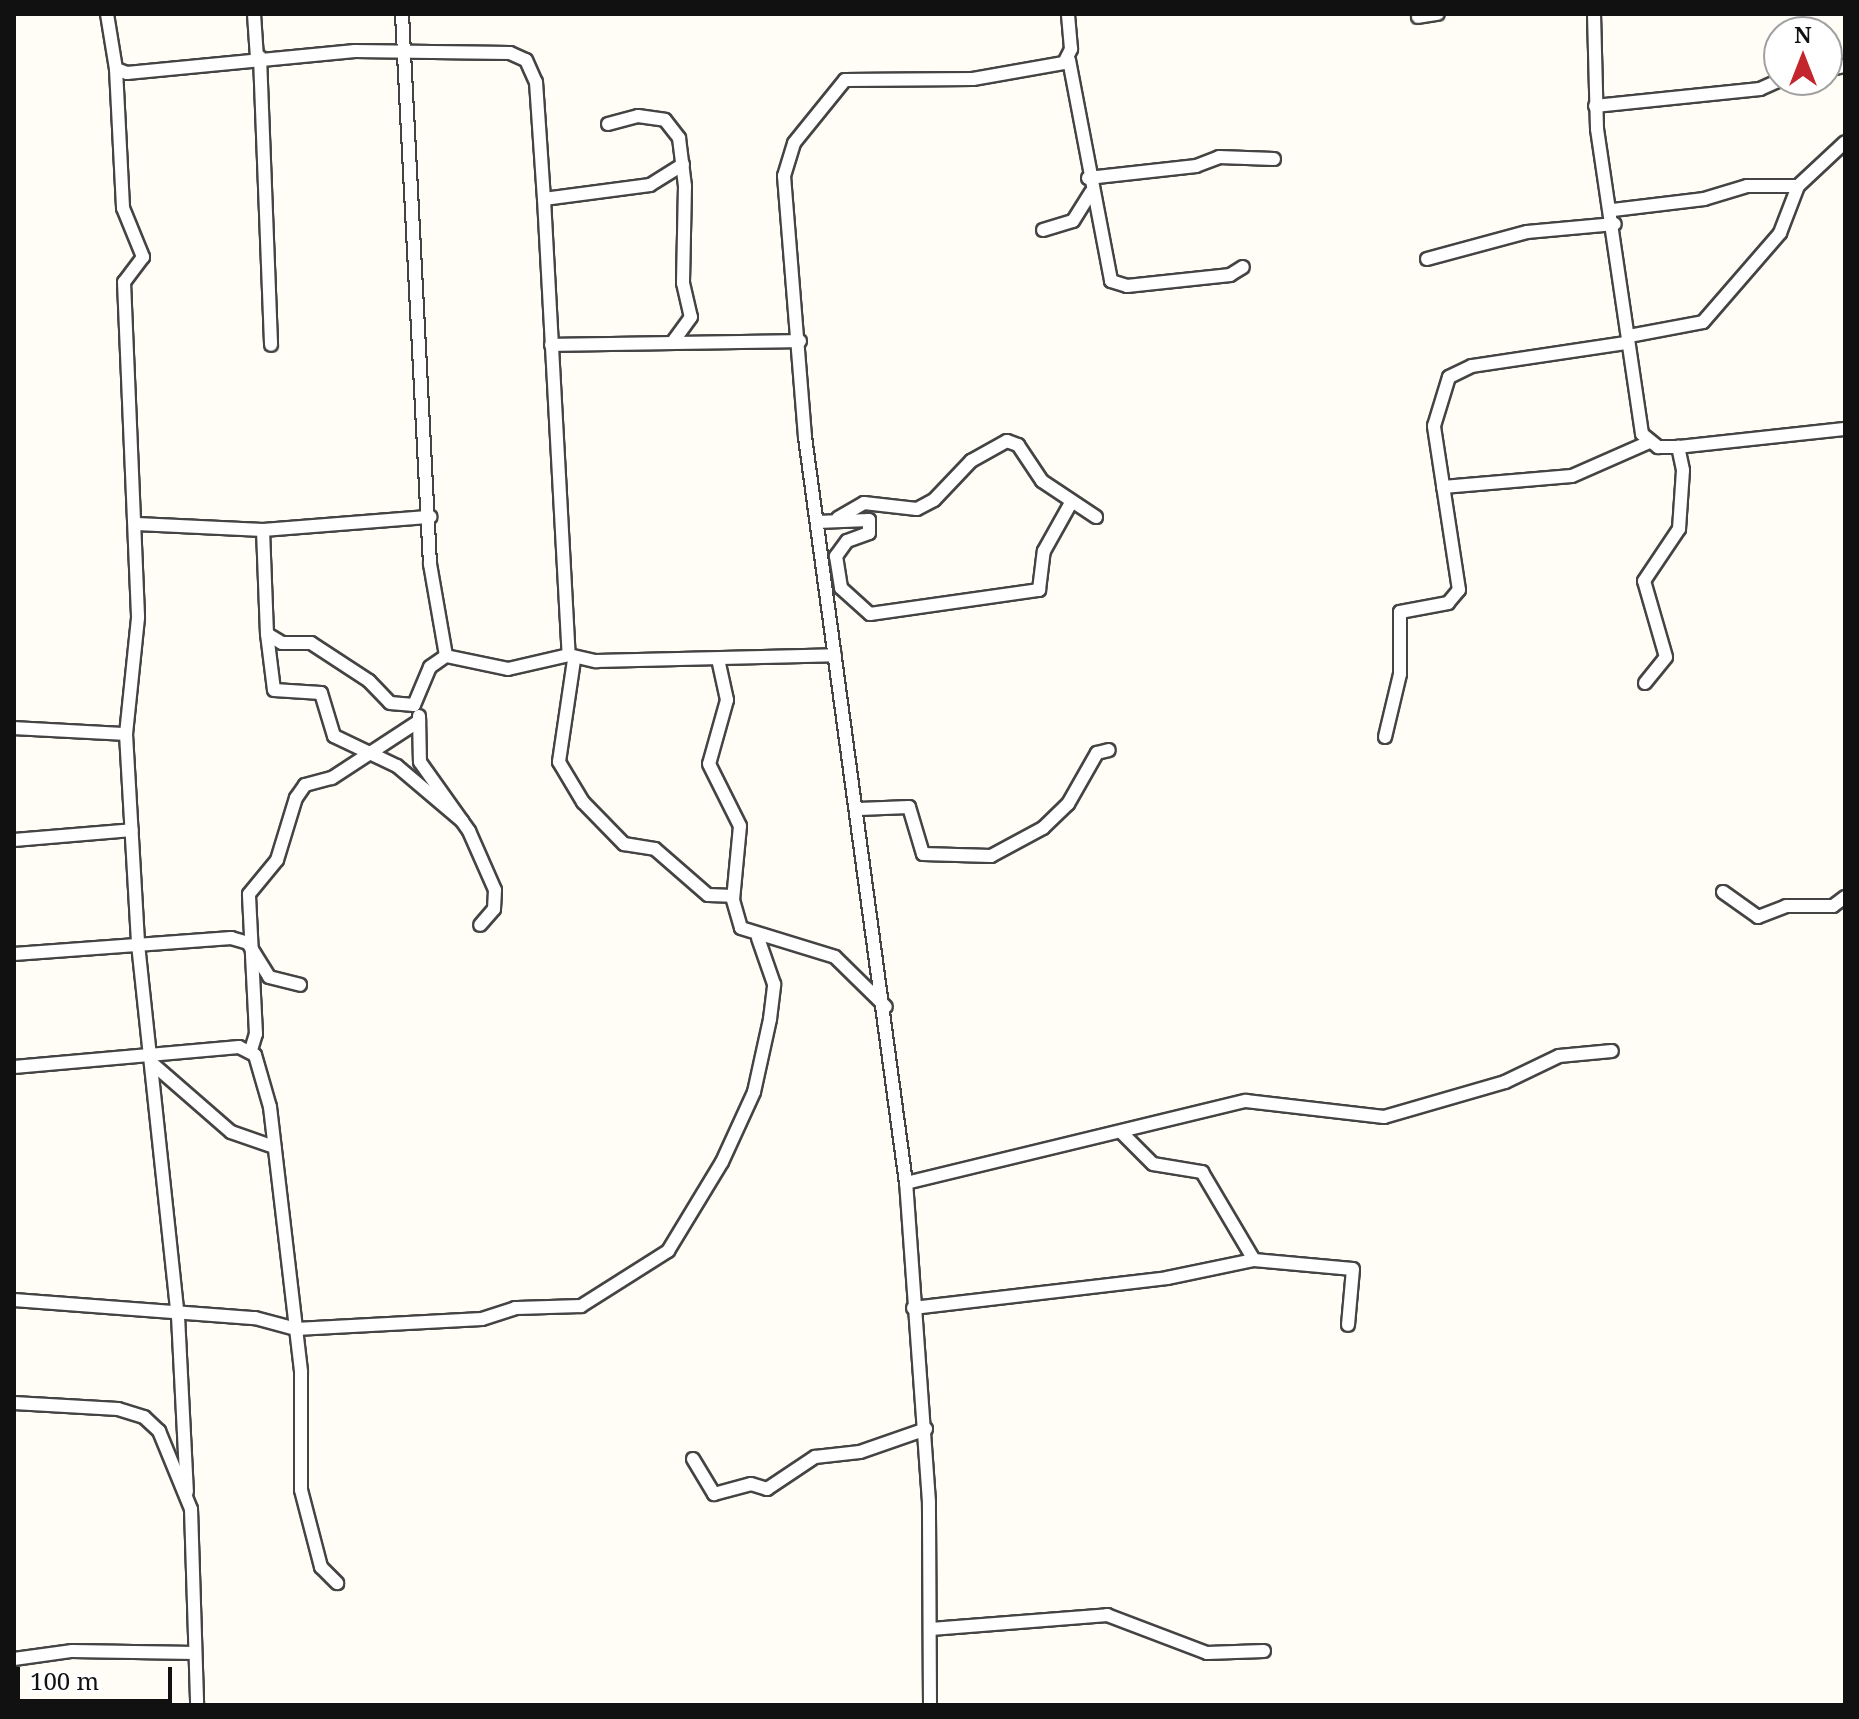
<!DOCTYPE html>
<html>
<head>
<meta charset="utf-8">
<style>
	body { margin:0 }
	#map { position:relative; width:1859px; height:1719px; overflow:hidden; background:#fffdf5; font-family:"Noto Serif",serif }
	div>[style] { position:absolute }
	.roads { filter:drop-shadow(2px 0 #444) drop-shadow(-2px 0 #444) drop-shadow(0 2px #444) drop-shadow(0 -2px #444) }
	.minor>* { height:12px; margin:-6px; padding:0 6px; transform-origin:6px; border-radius:6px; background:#fff }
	span { translate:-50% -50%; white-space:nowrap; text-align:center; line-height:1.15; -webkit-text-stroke:8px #fff; paint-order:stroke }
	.frame { position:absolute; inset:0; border:16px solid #111; pointer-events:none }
	.north { position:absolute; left:1763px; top:16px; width:80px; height:80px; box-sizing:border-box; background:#fff; border:2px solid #a0a0a0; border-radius:50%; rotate:0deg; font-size:22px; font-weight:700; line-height:32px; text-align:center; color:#111 }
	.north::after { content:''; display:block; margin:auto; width:28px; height:36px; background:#c4262e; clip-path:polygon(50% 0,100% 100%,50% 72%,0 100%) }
	.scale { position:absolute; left:16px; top:1667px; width:156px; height:36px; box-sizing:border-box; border:4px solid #111; border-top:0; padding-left:10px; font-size:24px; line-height:28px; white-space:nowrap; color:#111; -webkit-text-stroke:6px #fff; paint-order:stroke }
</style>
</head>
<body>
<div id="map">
	<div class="roads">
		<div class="minor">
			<div style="left:107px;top:14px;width:56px;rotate:80.7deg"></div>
			<div style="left:116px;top:69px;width:12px;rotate:20deg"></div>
			<div style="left:127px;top:73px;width:229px;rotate:-5.5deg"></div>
			<div style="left:355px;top:51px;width:155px;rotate:0.7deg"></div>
			<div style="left:510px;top:53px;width:17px;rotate:24deg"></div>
			<div style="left:526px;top:60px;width:24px;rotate:66deg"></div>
			<div style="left:536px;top:82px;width:117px;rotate:86.1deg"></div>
			<div style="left:544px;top:199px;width:457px;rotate:86.9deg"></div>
			<div style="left:569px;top:655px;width:28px;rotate:13deg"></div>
			<div style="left:596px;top:661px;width:239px;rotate:-1.4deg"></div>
			<div style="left:254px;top:14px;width:44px;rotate:86.1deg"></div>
			<div style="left:402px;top:14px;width:551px;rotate:87.09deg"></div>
			<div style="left:430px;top:564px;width:93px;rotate:80.1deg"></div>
			<div style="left:1594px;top:14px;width:115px;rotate:88.5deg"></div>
			<div style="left:1597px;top:129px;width:308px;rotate:81.6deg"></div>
			<div style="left:1642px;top:434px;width:21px;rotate:39deg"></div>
			<div style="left:1658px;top:447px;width:20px"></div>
			<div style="left:1678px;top:447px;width:168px;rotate:-6.2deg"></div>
			<div style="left:1418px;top:17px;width:20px;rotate:-9deg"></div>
			<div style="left:260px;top:57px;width:288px;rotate:87.8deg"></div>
			<div style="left:1069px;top:60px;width:225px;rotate:79.2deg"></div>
			<div style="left:1111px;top:281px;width:17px;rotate:17deg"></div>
			<div style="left:1127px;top:286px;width:104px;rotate:-6.1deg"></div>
			<div style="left:1230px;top:275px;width:15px;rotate:-32deg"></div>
			<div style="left:116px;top:69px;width:139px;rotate:87.1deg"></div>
			<div style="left:123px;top:208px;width:53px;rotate:67.8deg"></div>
			<div style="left:143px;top:257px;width:31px;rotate:127deg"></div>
			<div style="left:124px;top:282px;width:336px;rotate:87.6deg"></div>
			<div style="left:138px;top:618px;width:117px;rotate:95.9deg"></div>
			<div style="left:126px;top:734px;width:210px;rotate:86.7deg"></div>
			<div style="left:138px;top:944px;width:374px;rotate:83.9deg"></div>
			<div style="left:178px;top:1316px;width:176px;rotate:87.1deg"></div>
			<div style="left:1827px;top:70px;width:18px;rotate:-13deg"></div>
			<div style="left:1595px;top:106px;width:166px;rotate:-5.9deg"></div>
			<div style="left:1760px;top:89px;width:22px;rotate:-24deg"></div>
			<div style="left:608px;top:124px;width:31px;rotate:-15deg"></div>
			<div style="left:638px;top:116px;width:27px;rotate:8deg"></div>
			<div style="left:665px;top:120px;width:23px;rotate:52deg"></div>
			<div style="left:679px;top:138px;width:48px;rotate:82.9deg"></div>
			<div style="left:685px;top:186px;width:97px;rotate:91.2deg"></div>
			<div style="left:683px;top:283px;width:35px;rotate:77deg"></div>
			<div style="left:691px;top:317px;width:32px;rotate:126deg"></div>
			<div style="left:1088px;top:178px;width:109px;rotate:-6.3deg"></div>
			<div style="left:1196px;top:166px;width:25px;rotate:-21deg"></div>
			<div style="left:1219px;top:157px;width:55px;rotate:2.1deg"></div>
			<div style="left:544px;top:199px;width:107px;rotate:-7.5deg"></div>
			<div style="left:650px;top:185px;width:39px;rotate:-32deg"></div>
			<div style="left:1613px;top:210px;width:92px;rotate:-6.9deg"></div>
			<div style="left:1704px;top:199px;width:45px;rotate:-16.8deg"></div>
			<div style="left:1747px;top:186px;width:51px"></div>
			<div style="left:1798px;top:186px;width:64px;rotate:-43.1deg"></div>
			<div style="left:1043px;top:230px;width:31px;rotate:-17deg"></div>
			<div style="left:1073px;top:221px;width:34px;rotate:-58deg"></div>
			<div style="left:1427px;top:259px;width:104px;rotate:-15.1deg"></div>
			<div style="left:1527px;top:232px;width:88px;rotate:-5.2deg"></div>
			<div style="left:1629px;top:336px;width:75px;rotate:-10.7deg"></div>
			<div style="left:1703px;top:322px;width:118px;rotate:-49.1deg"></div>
			<div style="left:1780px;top:233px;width:50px;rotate:-69deg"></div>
			<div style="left:551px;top:345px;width:249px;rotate:-0.9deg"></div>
			<div style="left:1443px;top:487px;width:129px;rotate:-4.9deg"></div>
			<div style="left:1572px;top:476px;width:82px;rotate:-23.7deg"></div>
			<div style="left:838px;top:518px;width:30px;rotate:-30deg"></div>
			<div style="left:864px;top:503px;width:53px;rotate:6.5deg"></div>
			<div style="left:917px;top:509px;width:19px;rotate:-28deg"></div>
			<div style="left:934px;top:500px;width:54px;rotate:-46.5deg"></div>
			<div style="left:971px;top:461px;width:41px;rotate:-29.1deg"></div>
			<div style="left:1007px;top:441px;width:12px;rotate:20deg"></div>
			<div style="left:1018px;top:445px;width:43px;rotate:56.3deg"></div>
			<div style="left:1042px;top:481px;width:65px;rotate:33.7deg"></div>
			<div style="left:817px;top:522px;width:52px;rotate:-2.2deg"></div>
			<div style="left:869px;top:520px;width:13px;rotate:90deg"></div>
			<div style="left:869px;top:533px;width:23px;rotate:160deg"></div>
			<div style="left:847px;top:541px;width:19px;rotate:126deg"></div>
			<div style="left:836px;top:556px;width:32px;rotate:81deg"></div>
			<div style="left:841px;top:588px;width:39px;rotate:42deg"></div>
			<div style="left:870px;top:614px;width:171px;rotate:-8.1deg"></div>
			<div style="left:1039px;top:590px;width:39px;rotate:-83deg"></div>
			<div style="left:1044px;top:551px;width:57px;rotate:-60.8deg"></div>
			<div style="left:137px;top:524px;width:126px;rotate:2.7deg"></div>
			<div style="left:263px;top:530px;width:168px;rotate:-4.5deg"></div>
			<div style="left:263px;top:530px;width:104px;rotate:87.8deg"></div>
			<div style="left:267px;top:634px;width:17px;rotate:31deg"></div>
			<div style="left:282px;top:643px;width:29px"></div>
			<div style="left:311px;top:643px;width:69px;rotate:33.2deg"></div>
			<div style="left:369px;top:681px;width:30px;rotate:46deg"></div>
			<div style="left:390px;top:703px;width:24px;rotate:5deg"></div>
			<div style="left:414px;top:705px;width:41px;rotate:-67.2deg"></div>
			<div style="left:430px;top:667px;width:19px;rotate:-35deg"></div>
			<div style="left:446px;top:656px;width:63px;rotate:11.8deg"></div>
			<div style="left:508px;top:669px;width:63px;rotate:-12.9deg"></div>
			<div style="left:267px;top:634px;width:56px;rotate:82.9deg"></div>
			<div style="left:274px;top:690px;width:47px;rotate:3.7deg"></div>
			<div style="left:321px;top:693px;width:45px;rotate:73.2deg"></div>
			<div style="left:334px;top:736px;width:70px;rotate:25.5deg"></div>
			<div style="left:397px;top:766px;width:85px;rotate:40.2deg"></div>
			<div style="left:718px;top:659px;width:42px;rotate:77.6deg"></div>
			<div style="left:727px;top:700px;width:66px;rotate:105.7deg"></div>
			<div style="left:709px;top:764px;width:69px;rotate:63.4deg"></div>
			<div style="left:740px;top:826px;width:74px;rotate:95.4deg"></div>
			<div style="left:733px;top:900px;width:29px;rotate:74deg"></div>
			<div style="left:741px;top:928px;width:98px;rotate:17.1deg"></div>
			<div style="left:835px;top:957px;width:71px;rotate:44.4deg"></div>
			<div style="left:574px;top:660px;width:103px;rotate:98.4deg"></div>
			<div style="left:559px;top:762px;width:47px;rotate:59deg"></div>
			<div style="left:583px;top:802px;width:59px;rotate:45.7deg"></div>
			<div style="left:624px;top:844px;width:31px;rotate:9deg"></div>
			<div style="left:655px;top:849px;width:70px;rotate:41deg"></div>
			<div style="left:708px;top:895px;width:25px;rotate:2deg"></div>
			<div style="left:1645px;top:683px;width:33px;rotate:-51deg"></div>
			<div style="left:1666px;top:657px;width:79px;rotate:-106.1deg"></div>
			<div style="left:1644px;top:581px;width:63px;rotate:-56.1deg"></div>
			<div style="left:1679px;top:529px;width:59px;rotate:-86.1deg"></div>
			<div style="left:1683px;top:470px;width:24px;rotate:-102deg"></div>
			<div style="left:419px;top:716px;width:46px;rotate:88.8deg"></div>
			<div style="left:420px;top:762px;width:85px;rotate:54.6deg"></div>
			<div style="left:469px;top:831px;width:64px;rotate:66.2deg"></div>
			<div style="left:495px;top:890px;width:19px;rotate:93deg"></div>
			<div style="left:494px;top:909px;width:21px;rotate:131deg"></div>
			<div style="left:14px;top:728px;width:112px;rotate:3.1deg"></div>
			<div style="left:1385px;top:737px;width:65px;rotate:-76.6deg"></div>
			<div style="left:1400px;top:674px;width:62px;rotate:-90deg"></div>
			<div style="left:1400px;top:612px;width:49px;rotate:-10.6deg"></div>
			<div style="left:1448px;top:603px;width:17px;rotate:-50deg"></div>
			<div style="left:1459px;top:590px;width:166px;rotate:-98.7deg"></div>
			<div style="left:1434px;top:426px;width:51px;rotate:-73deg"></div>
			<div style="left:1449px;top:377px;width:25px;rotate:-26deg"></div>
			<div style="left:1472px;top:366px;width:156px;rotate:-8.5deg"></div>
			<div style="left:859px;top:809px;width:50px;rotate:-2.3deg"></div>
			<div style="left:909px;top:807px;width:49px;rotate:73.4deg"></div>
			<div style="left:923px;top:854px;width:68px;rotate:1.7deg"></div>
			<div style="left:991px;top:856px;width:59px;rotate:-28.3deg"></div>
			<div style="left:1043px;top:828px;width:35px;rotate:-44deg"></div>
			<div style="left:1068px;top:804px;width:59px;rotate:-60.4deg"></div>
			<div style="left:1097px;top:753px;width:12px;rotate:-14deg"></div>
			<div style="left:14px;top:840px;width:118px;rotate:-4.8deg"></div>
			<div style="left:1723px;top:892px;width:43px;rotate:35.5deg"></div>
			<div style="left:1758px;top:917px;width:30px;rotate:-21deg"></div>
			<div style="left:1786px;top:906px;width:47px"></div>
			<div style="left:1833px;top:906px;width:15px;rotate:-37deg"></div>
			<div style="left:14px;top:954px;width:218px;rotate:-4.2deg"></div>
			<div style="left:231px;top:938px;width:18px;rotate:16deg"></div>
			<div style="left:248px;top:943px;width:40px;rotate:58deg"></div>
			<div style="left:269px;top:977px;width:32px;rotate:14deg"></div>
			<div style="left:251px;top:1050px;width:17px;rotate:-73deg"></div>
			<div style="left:256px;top:1034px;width:140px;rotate:-92.9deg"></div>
			<div style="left:249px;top:894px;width:44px;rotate:-50.5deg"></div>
			<div style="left:277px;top:860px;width:65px;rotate:-73deg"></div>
			<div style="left:296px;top:798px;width:16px;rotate:-55deg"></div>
			<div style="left:305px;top:785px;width:28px;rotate:-15deg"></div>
			<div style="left:332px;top:778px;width:104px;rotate:-33.2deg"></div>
			<div style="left:154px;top:1065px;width:102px;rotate:41deg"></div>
			<div style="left:231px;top:1132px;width:46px;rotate:19.2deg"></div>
			<div style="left:14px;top:1067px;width:226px;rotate:-5.1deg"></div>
			<div style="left:239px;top:1047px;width:18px;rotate:27deg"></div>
			<div style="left:255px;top:1055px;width:54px;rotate:73.9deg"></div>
			<div style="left:270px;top:1107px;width:267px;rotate:83.3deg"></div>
			<div style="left:301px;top:1372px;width:118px;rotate:90deg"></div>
			<div style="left:301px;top:1490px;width:80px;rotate:75.4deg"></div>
			<div style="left:321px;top:1567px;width:23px;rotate:45deg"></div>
			<div style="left:1123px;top:1134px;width:42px;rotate:45deg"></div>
			<div style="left:1153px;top:1164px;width:50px;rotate:9.3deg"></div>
			<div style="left:1202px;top:1172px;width:102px;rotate:59.4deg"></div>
			<div style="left:906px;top:1183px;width:350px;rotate:-13.6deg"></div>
			<div style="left:1246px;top:1101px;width:139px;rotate:6.6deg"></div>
			<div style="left:1384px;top:1117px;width:126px;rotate:-16.1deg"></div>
			<div style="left:1505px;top:1082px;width:60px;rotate:-25.7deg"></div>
			<div style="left:1559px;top:1056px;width:53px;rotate:-5.4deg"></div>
			<div style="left:14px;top:1300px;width:242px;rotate:4.3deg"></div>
			<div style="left:255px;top:1318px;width:42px;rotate:15deg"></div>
			<div style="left:296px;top:1329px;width:186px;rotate:-3.1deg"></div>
			<div style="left:482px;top:1319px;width:35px;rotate:-18deg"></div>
			<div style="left:515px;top:1308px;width:66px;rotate:-1.7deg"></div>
			<div style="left:581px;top:1306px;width:103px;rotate:-32.3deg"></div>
			<div style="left:668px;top:1251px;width:104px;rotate:-58.8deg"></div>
			<div style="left:722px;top:1162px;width:77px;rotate:-65.4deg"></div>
			<div style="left:754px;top:1092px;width:75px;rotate:-77.6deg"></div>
			<div style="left:770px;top:1019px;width:35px;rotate:-83deg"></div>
			<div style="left:774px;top:984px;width:49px;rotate:-109.2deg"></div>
			<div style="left:913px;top:1308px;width:256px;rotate:-6.7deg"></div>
			<div style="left:1167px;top:1278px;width:89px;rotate:-11.7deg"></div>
			<div style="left:1254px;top:1260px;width:99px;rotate:5.2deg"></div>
			<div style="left:1353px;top:1269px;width:56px;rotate:95.1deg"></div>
			<div style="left:14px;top:1403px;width:104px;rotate:3.3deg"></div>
			<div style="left:118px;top:1409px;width:27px;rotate:17deg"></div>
			<div style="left:144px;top:1417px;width:21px;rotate:43deg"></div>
			<div style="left:159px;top:1431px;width:84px;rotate:67.7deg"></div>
			<div style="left:191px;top:1509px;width:196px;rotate:88.2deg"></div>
			<div style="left:693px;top:1459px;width:41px;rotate:59deg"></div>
			<div style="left:714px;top:1494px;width:38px;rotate:-15deg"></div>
			<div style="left:751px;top:1484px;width:17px;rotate:17deg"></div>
			<div style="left:767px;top:1489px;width:58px;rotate:-33.7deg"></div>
			<div style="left:815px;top:1457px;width:45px;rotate:-6.3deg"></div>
			<div style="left:860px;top:1452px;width:70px;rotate:-19.2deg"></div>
			<div style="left:931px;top:1629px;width:177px;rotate:-4.5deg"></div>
			<div style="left:1107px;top:1615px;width:107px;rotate:20.8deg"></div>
			<div style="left:1207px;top:1653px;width:57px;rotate:-2deg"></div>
			<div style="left:14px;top:1659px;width:59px;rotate:-7.9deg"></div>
			<div style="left:72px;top:1651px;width:123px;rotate:0.9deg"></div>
			<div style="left:930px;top:1705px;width:203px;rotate:-90.3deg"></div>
			<div style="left:929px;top:1502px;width:320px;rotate:-94.1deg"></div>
			<div style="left:906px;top:1183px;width:753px;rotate:-97.71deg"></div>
			<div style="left:805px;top:437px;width:262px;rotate:-94.6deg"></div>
			<div style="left:784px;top:176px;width:34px;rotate:-73deg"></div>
			<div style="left:794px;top:143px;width:81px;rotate:-51deg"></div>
			<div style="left:845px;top:80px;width:128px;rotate:-0.4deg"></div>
			<div style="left:973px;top:79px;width:92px;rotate:-10deg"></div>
			<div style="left:1064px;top:63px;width:16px;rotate:-63deg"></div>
			<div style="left:1071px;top:49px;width:35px;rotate:-95deg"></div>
		</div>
	</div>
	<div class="frame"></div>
	<div class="north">N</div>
	<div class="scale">100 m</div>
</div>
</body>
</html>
